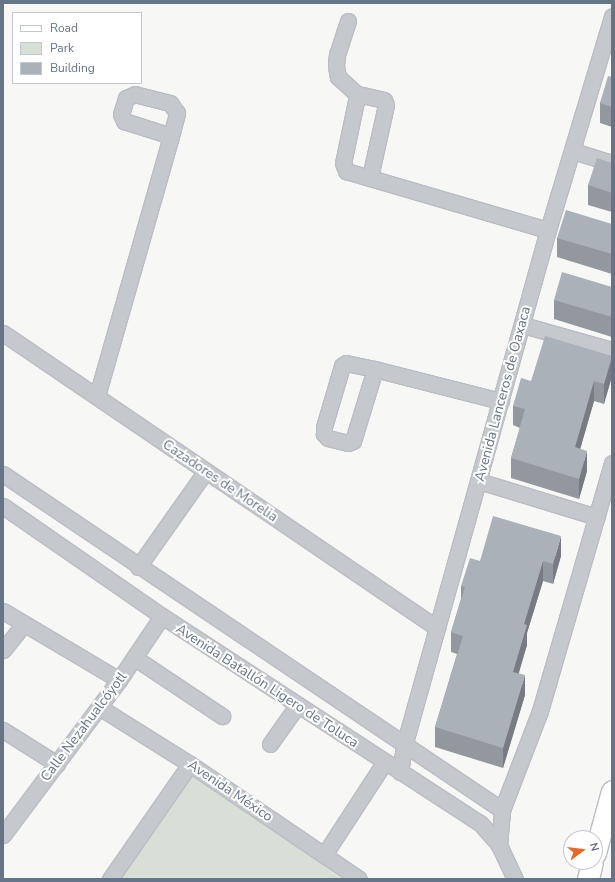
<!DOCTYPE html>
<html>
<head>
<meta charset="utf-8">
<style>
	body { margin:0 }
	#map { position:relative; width:615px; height:882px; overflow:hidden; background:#f7f8f5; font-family:"Nunito Sans",sans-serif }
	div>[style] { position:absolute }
	.green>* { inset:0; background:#d8dfd6 }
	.roads { filter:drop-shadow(1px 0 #babdc3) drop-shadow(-1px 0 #babdc3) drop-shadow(0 1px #babdc3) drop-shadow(0 -1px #babdc3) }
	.street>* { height:15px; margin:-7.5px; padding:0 7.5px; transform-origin:7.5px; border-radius:7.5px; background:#c5c8cc }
	.secondary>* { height:21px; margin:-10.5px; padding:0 10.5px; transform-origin:10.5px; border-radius:10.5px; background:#fff }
	.wall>* { inset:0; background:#93989f }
	.shaded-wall>* { inset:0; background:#787c82 }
	.building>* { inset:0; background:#abb1b9 }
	span { translate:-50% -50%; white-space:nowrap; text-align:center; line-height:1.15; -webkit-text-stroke:4px #fff; paint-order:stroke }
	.street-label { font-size:14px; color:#667487 }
	.frame { position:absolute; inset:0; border:4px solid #667487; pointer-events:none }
	.legend { position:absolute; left:12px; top:12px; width:130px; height:72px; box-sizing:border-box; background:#fff; border:1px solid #c2c7cf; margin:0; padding:5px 7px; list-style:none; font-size:12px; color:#667487 }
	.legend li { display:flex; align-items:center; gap:8px; height:20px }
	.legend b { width:20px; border:1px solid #c2c7cf }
	.north { position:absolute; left:563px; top:830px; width:40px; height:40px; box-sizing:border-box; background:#fff; border:1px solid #c2c7cf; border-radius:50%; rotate:75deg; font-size:11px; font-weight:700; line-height:16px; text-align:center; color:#667487 }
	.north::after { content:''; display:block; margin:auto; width:14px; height:18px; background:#e86824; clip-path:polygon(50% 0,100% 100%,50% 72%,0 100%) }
</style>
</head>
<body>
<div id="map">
	<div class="green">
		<div style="clip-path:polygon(190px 769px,342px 879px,115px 879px)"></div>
	</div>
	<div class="roads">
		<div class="street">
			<div style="left:348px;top:21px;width:35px;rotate:108deg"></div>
			<div style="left:337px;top:54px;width:12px;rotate:95deg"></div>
			<div style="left:336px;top:66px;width:11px;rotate:80deg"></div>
			<div style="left:338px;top:77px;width:28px;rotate:42deg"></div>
			<div style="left:573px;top:151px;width:41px;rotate:17.1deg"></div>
			<div style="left:370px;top:177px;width:74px;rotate:-77.5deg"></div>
			<div style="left:386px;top:105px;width:5px;rotate:-112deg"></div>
			<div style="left:384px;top:100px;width:23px;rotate:-167deg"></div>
			<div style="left:362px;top:95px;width:8px;rotate:135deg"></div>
			<div style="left:356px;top:101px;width:63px;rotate:101.8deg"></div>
			<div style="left:343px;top:163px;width:9px;rotate:69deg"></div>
			<div style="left:346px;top:171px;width:210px;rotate:16.3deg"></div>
			<div style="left:523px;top:325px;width:92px;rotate:15.7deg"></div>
			<div style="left:3px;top:333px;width:525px;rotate:34.2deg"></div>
			<div style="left:375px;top:369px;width:75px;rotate:107deg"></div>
			<div style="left:353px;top:441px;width:5px;rotate:158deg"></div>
			<div style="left:348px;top:443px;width:21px;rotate:-166deg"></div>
			<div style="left:328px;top:438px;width:6px;rotate:-135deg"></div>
			<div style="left:324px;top:434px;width:7px;rotate:-90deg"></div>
			<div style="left:324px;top:427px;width:64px;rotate:-73.6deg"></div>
			<div style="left:342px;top:366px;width:5px;rotate:-37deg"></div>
			<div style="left:346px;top:363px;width:30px;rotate:12deg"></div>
			<div style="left:375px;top:369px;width:130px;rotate:14.3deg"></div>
			<div style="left:97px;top:396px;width:270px;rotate:-74.1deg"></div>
			<div style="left:171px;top:136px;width:24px;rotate:-75deg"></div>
			<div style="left:177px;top:113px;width:12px;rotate:-125deg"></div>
			<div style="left:170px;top:103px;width:36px;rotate:-166deg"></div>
			<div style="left:135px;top:94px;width:10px;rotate:156deg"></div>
			<div style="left:126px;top:98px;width:17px;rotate:107deg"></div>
			<div style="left:121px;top:114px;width:8px;rotate:67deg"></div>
			<div style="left:124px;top:121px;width:49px;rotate:17.7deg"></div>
			<div style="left:3px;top:474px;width:602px;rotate:33.95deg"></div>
			<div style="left:479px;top:481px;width:123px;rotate:17deg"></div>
			<div style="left:3px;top:506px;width:193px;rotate:34.7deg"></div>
			<div style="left:162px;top:616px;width:379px;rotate:33.1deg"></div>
			<div style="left:480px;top:823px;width:29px;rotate:49deg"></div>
			<div style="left:499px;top:845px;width:38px;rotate:65deg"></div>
			<div style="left:138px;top:567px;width:116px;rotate:-54.8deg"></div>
			<div style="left:3px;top:611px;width:135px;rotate:30.7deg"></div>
			<div style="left:3px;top:650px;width:32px;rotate:-51deg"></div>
			<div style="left:135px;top:658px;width:105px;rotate:33.7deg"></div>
			<div style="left:99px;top:707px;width:107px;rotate:32.1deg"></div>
			<div style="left:190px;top:764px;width:204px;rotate:34.2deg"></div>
			<div style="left:3px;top:730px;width:64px;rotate:32.2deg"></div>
			<div style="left:270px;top:744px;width:47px;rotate:-54.6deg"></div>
			<div style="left:400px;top:772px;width:26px;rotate:-81deg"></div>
			<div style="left:404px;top:746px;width:536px;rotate:-74.41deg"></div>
			<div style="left:548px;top:230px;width:223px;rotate:-73.3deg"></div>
			<div style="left:3px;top:835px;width:194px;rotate:-53.2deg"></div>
			<div style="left:119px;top:680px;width:77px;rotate:-56.1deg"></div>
			<div style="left:499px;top:845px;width:35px;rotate:-85deg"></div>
			<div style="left:502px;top:810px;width:106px;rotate:-69deg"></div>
			<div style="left:540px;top:711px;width:258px;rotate:-73.8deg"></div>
			<div style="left:324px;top:855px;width:110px;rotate:-56.9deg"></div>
			<div style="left:110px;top:879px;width:140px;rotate:-55.2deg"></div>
		</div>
		<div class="secondary">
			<div style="left:595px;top:853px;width:64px;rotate:-74.7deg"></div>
			<div style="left:588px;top:879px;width:17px;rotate:-77deg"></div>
		</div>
	</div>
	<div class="wall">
		<div style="clip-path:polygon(612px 77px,612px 127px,600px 123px,600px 103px)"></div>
		<div style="clip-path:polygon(612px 163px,612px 212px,588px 205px,588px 185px)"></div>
		<div style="clip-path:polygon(612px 224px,612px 274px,557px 257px,557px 238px)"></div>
		<div style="clip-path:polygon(612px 287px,612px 337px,554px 319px,554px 300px)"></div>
		<div style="clip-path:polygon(612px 356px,604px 404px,594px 401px,580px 449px,587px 471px,579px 499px,511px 478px,511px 458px,520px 428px,513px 425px,513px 406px,531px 381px)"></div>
		<div style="clip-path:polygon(561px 556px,553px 584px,543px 581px,527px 633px,527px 645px,519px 673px,525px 695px,503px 768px,435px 747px,435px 727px,457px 654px,451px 652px,451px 632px,461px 599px,461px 586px,480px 561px)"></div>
	</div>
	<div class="shaded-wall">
		<div style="clip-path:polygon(612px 358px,612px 377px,604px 404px,604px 384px)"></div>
		<div style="clip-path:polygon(594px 381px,594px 401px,575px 467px,575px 447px)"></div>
		<div style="clip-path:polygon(587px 451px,587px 471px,579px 499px,579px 479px)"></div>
		<div style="clip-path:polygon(561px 536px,561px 556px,553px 584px,553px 564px)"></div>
		<div style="clip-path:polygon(543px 561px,543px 581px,527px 633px,527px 645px,513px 691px,513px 672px,524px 624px)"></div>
		<div style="clip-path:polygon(525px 675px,525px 695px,503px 768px,503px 748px)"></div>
	</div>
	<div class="building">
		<div style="clip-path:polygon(608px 76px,612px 77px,612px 107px,600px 103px)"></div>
		<div style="clip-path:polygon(597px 158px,612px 163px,612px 193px,588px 185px)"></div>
		<div style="clip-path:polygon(566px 210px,612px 224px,612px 254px,557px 238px)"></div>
		<div style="clip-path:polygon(562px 272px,612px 287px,612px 317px,554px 300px)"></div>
		<div style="clip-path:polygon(545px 336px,612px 356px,604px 384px,594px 381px,575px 447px,587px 451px,579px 479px,511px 458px,525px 409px,513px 406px,521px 378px,531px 381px)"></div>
		<div style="clip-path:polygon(493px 516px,561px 536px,553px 564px,543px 561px,524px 624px,527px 625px,513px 672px,525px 675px,503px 748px,435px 727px,463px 636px,451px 632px,465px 587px,461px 586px,470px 558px,480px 561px)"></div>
	</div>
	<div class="street-label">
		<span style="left:503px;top:394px;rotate:-75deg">Avenida Lanceros de Oaxaca</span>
		<span style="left:220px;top:481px;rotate:34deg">Cazadores de Morelia</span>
		<span style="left:267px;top:686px;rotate:33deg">Avenida Batallón Ligero de Toluca</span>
		<span style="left:84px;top:727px;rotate:-53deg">Calle Nezahualcóyotl</span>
		<span style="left:230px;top:791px;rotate:34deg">Avenida México</span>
	</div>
	<div class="frame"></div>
	<ul class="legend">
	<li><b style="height:5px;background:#fff"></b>Road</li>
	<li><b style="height:11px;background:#d8dfd6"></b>Park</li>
	<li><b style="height:11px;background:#abb1b9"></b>Building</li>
	</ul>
	<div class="north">N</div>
</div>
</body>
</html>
